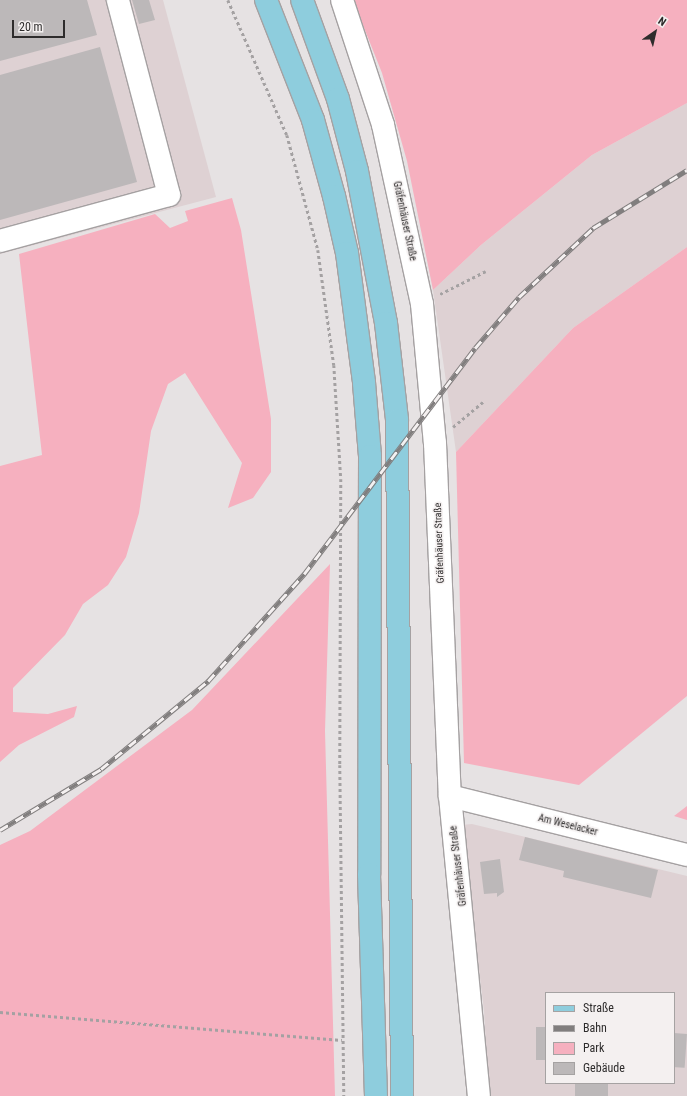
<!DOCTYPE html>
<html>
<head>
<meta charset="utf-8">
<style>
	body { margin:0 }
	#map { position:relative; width:687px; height:1096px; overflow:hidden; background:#e6e2e3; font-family:"Roboto Condensed",sans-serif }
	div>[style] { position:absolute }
	.built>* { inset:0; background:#ded1d3 }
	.green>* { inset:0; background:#f6b0bf }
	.building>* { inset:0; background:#bcb8b9; transform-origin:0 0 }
	.path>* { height:2.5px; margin-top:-1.25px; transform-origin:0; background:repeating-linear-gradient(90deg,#a4a1a2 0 3px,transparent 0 6px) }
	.roads { filter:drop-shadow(1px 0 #a5a1a2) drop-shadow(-1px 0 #a5a1a2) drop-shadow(0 1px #a5a1a2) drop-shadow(0 -1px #a5a1a2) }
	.minor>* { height:22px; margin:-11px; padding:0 11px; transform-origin:11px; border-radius:11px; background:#fff }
	.major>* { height:22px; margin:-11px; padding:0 11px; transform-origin:11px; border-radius:11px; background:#8ecddd }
	.rail>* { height:4.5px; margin-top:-2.25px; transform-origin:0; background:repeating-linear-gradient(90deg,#f4f0f0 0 9px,#817e7e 0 18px); box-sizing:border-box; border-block:1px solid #817e7e }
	span { translate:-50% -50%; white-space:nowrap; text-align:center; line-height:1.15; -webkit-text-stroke:3px #f4f0f0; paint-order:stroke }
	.street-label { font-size:10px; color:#2e2c2c }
	.legend { position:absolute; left:545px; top:992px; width:130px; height:92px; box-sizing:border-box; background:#f4f0f0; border:1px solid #a5a2a2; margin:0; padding:5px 7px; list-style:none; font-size:12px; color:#2e2c2c }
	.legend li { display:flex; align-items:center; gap:8px; height:20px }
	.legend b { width:20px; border:1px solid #a5a2a2 }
	.north { position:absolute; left:635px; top:12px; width:40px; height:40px; -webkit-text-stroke:3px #f4f0f0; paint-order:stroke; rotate:34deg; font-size:11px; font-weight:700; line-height:16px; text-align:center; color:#2e2c2c }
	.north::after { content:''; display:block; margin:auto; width:14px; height:18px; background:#2e2c2c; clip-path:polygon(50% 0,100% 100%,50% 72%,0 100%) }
	.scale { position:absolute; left:12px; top:20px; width:53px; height:18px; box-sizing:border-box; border:2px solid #2e2c2c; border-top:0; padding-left:5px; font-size:12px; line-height:14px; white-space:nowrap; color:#2e2c2c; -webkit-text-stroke:3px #f4f0f0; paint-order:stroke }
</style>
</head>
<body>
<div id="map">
	<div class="built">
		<div style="clip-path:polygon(0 0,163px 0,216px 197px,0 254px)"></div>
		<div style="clip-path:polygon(687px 103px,687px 247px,573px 328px,456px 452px,433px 290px,481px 245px,592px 155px)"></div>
		<div style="clip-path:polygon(evenodd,472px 824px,687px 876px,687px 1096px,489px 1096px,484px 1010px,461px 825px,472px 824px,546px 993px,674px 993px,674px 1083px,546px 1083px,546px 993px)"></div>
	</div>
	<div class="green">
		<div style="clip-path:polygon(353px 0,687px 0,687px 103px,592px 155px,481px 245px,433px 290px,407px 161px,382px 73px)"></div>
		<div style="clip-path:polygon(232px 198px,241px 230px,271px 419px,271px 472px,253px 498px,228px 508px,242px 463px,185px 373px,168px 384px,151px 431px,139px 513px,126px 557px,108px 585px,83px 604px,65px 635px,13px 688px,13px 712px,48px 714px,77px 706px,74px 717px,19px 745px,0 762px,0 466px,42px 455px,19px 254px,155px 214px,170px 228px,188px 221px,185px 211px)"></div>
		<div style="clip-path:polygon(687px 247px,687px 696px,579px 785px,464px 763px,456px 452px,573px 328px)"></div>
		<div style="clip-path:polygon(330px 564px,325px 731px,335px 1096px,0 1096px,0 845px,30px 831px,192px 710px)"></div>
		<div style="clip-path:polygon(687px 806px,687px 820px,674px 816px)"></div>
	</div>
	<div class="building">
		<div style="clip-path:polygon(0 0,87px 0,97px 35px,0 61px)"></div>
		<div style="clip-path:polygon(132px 0,149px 0,155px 20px,139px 24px)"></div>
		<div style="clip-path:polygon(100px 47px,137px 182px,0 220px,0 75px)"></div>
		<div style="clip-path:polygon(525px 837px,658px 870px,651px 898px,563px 877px,564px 871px,519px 860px)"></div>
		<div style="clip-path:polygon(500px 859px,504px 892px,497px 897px,497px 893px,484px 894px,480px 862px)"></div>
		<div style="left:536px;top:1027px;width:10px;height:33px"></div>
		<div style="left:674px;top:1033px;width:13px;height:34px;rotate:4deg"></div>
		<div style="left:575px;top:1083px;width:33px;height:13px"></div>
	</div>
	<div class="path">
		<div style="left:228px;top:0;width:147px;rotate:66.4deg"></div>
		<div style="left:287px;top:135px;width:119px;rotate:74.9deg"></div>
		<div style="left:318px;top:250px;width:116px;rotate:82.1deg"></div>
		<div style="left:334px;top:365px;width:114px;rotate:86.5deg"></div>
		<div style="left:341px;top:479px;width:286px;rotate:90.2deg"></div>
		<div style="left:340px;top:765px;width:331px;rotate:89.3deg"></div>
		<div style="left:440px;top:294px;width:51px;rotate:-26.6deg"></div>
		<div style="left:453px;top:427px;width:39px;rotate:-40deg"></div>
		<div style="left:0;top:1012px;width:343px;rotate:4.7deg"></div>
	</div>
	<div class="roads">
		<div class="minor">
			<div style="left:342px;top:0;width:132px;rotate:71.8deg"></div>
			<div style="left:383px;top:125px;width:183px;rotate:77.7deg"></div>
			<div style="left:422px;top:304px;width:140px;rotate:84.7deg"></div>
			<div style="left:435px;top:443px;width:353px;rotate:87.6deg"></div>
			<div style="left:450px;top:796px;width:301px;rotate:84.5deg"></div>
			<div style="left:0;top:241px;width:175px;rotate:-15.2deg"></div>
			<div style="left:169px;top:195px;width:202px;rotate:-104.7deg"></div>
			<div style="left:450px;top:796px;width:244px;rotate:14deg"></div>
		</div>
		<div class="major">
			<div style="left:266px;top:0;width:129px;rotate:68.6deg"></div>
			<div style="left:313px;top:120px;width:79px;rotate:74.6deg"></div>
			<div style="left:334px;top:196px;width:58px;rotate:77.2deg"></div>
			<div style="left:347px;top:253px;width:131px;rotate:82.5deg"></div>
			<div style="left:364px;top:383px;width:73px;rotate:85.3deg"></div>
			<div style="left:370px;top:456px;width:418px;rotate:90.1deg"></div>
			<div style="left:369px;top:874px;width:222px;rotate:88.2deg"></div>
			<div style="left:302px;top:0;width:105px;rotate:70deg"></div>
			<div style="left:338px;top:99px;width:74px;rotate:75.2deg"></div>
			<div style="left:357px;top:171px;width:155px;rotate:79.2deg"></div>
			<div style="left:386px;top:323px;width:98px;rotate:83.5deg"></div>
			<div style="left:397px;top:420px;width:676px;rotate:89.58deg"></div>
		</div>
	</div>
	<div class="rail">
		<div style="left:0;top:830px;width:118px;rotate:-31.1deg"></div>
		<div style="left:101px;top:769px;width:139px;rotate:-39.4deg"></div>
		<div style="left:208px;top:681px;width:144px;rotate:-48.1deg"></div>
		<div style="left:304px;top:574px;width:283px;rotate:-52.9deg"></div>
		<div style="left:475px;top:348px;width:67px;rotate:-49.2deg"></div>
		<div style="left:519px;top:297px;width:101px;rotate:-43deg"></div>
		<div style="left:593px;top:228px;width:110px;rotate:-31.7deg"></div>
	</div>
	<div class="street-label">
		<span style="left:405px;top:221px;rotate:78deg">Gräfenhäuser Straße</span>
		<span style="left:439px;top:543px;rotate:-92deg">Gräfenhäuser Straße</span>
		<span style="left:568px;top:825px;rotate:14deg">Am Weselacker</span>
		<span style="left:458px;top:866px;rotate:-97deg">Gräfenhäuser Straße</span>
	</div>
	<ul class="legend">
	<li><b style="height:5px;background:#8ecddd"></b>Straße</li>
	<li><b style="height:5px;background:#817e7e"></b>Bahn</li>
	<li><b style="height:11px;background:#f6b0bf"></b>Park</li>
	<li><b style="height:11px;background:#bcb8b9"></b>Gebäude</li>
	</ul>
	<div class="north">N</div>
	<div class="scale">20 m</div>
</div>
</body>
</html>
